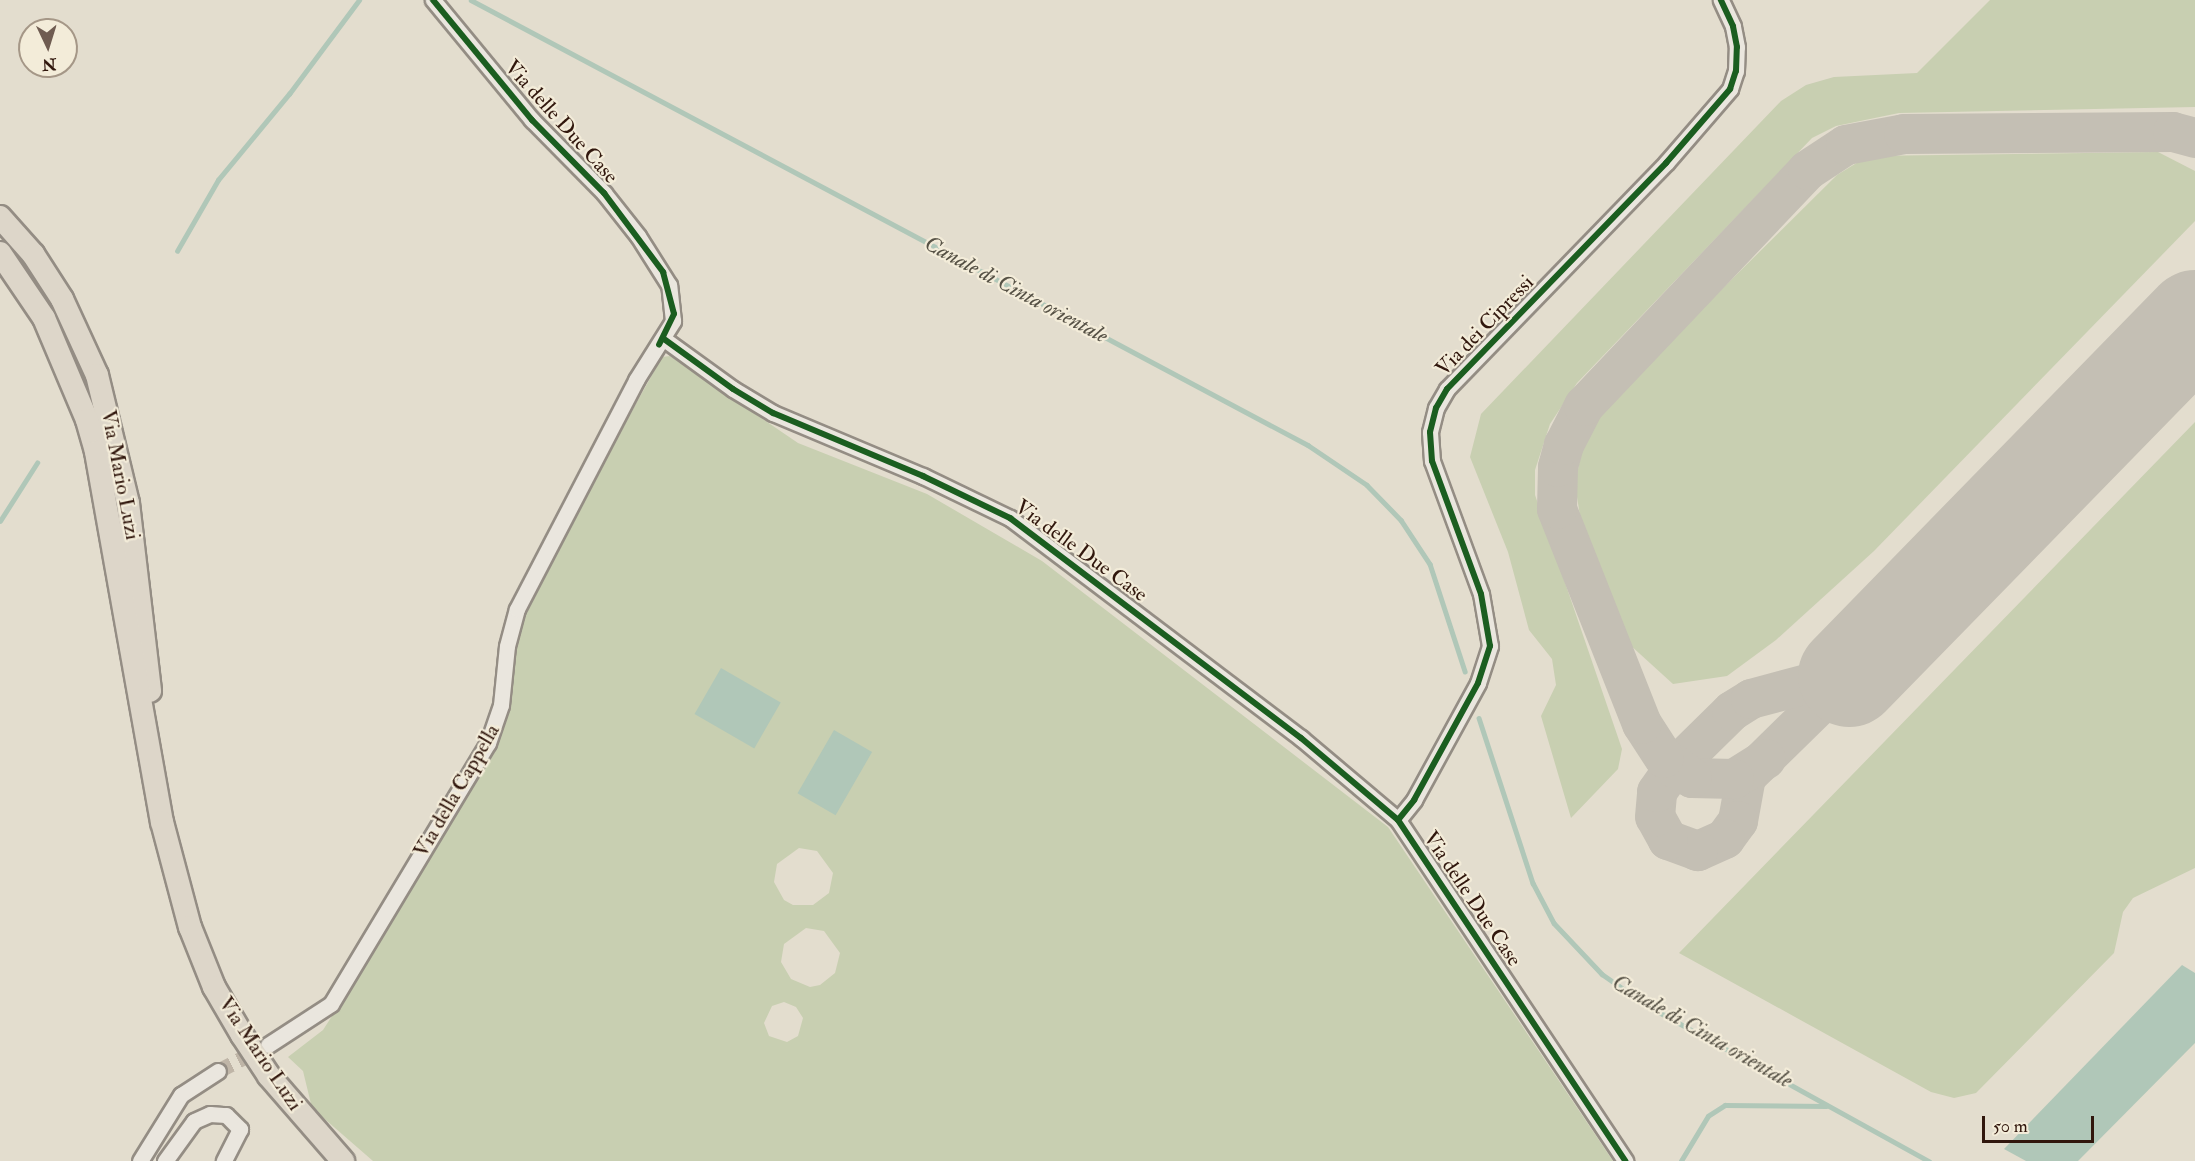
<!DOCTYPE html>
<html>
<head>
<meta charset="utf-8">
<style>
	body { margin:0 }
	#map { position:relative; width:2195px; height:1161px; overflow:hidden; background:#e3ddce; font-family:"IM FELL Double Pica",serif }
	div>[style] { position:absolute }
	.green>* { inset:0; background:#c8cfb1 }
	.water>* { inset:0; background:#b0c7b8; transform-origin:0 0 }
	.stream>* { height:4.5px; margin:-2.25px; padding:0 2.25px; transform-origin:2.25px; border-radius:2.25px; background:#b0c7b8 }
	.taxiway>* { height:40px; margin:-20px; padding:0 20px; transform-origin:20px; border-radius:20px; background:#c4bfb4 }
	.runway>* { height:102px; margin:-51px; padding:0 51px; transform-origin:51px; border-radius:51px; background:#c4bfb4 }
	.street-tunnel>* { height:15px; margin-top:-7.5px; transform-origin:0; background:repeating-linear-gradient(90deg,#bfb5a7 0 15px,transparent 0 23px) }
	.roads { filter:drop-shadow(2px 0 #948d84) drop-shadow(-2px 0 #948d84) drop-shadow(0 2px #948d84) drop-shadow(0 -2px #948d84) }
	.street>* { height:15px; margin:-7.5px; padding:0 7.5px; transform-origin:7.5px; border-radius:7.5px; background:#eae6de }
	.primary>* { height:22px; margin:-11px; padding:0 11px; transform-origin:11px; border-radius:11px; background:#ddd6c9 }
	.cycleway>* { height:6px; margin:-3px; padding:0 3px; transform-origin:3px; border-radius:3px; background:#1b5e20 }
	span { translate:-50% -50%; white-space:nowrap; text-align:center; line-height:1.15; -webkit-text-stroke:4.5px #f3ecd9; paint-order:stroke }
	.street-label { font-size:21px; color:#31170d }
	.water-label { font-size:22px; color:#565145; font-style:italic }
	.north { position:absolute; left:18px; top:18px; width:60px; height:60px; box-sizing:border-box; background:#f3ecd9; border:2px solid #a59787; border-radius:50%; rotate:176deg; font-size:16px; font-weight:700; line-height:24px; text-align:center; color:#31170d }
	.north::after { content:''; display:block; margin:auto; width:21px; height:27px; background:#6f5c51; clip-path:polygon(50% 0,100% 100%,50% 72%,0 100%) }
	.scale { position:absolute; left:1982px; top:1116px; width:112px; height:27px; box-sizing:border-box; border:3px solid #31170d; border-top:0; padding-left:8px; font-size:18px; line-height:21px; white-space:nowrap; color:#31170d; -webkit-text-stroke:4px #f3ecd9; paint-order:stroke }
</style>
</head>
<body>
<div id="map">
	<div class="green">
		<div style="clip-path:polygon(1990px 0,2195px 0,2195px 107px,1899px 113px,1836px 126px,1812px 138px,1577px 383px,1550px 424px,1535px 470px,1535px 495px,1622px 749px,1618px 769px,1571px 818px,1541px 716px,1556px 685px,1552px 659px,1529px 630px,1508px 552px,1470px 457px,1481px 414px,1781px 101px,1806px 85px,1834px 77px,1917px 73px)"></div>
		<div style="clip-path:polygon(2158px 152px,2195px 171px,2195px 221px,1874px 551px,1776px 640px,1727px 676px,1673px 684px,1629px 644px,1580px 516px,1575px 484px,1584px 440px,1609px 401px,1837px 175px,1868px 156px)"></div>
		<div style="clip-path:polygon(evenodd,670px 356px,798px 443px,927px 494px,1042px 561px,1388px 827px,1613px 1161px,373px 1161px,312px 1108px,303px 1071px,288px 1057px,323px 1030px,390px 926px,507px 717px,511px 699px,510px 660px,523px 607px,662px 357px,670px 356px,799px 848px,817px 851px,833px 873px,829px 893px,813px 905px,793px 905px,784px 900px,774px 882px,777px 864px,799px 848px,670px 356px,806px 928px,824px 931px,840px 953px,835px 973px,820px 985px,810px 987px,791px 979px,781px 962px,784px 944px,806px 928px,670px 356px,784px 1002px,796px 1007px,803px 1018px,798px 1036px,787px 1042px,769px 1036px,764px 1023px,772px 1006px,784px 1002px)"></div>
		<div style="clip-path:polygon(2195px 422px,2195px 868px,2133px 898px,2123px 912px,2114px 953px,1976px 1093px,1954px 1098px,1931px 1092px,1679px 953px)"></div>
	</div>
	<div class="water">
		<div style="left:721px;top:668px;width:69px;height:53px;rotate:30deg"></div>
		<div style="left:834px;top:730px;width:44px;height:73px;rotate:30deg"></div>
		<div style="clip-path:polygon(2182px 965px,2195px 973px,2195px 1043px,2078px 1161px,2026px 1161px,2004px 1149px)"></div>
	</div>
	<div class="stream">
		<div style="left:471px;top:0;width:948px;rotate:28deg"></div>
		<div style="left:1308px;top:445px;width:71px;rotate:34.1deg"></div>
		<div style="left:1367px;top:485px;width:49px;rotate:45.8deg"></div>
		<div style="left:1401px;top:520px;width:53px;rotate:56.6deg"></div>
		<div style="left:1430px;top:564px;width:113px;rotate:71.9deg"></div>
		<div style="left:177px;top:251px;width:82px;rotate:-60deg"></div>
		<div style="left:218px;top:180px;width:112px;rotate:-50.5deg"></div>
		<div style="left:289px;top:94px;width:117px;rotate:-53.3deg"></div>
		<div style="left:0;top:521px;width:69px;rotate:-57.5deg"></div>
		<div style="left:1479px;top:718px;width:174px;rotate:71.9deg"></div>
		<div style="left:1533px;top:883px;width:45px;rotate:62.3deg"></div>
		<div style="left:1554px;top:923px;width:70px;rotate:46.7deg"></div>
		<div style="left:1602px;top:974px;width:56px;rotate:34.8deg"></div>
		<div style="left:1648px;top:1006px;width:321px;rotate:28.9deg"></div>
		<div style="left:1681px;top:1161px;width:52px;rotate:-59deg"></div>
		<div style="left:1708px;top:1116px;width:20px;rotate:-33deg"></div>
		<div style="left:1725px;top:1105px;width:101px;rotate:0.6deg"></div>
	</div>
	<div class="taxiway">
		<div style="left:1849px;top:676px;width:144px;rotate:135.6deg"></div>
		<div style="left:1746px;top:777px;width:45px;rotate:100.3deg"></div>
		<div style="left:1738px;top:821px;width:22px;rotate:126deg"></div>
		<div style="left:1725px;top:839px;width:30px;rotate:156deg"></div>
		<div style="left:1698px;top:851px;width:32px;rotate:-160deg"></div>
		<div style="left:1668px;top:840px;width:26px;rotate:-119deg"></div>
		<div style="left:1655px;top:817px;width:25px;rotate:-85deg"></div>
		<div style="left:1657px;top:792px;width:29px;rotate:-55deg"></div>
		<div style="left:1674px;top:768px;width:81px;rotate:-44.5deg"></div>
		<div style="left:1732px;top:711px;width:22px;rotate:-32deg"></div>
		<div style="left:1751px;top:699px;width:89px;rotate:-15deg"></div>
		<div style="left:1837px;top:676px;width:77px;rotate:-39.2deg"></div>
		<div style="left:1766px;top:759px;width:38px;rotate:148deg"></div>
		<div style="left:1734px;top:779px;width:42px;rotate:-178.6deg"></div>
		<div style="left:1692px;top:778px;width:34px;rotate:-144deg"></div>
		<div style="left:1664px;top:758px;width:40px;rotate:-122.9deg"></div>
		<div style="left:1642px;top:724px;width:231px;rotate:-111.6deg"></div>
		<div style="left:1557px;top:509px;width:42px;rotate:-88.6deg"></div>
		<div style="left:1558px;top:467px;width:23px;rotate:-75deg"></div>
		<div style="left:1564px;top:445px;width:44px;rotate:-62.9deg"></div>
		<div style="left:1584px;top:406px;width:325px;rotate:-46.5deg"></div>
		<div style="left:1808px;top:170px;width:45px;rotate:-33.3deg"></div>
		<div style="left:1846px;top:145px;width:59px;rotate:-10.7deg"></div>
		<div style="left:1904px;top:134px;width:269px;rotate:-0.4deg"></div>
		<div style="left:2173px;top:132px;width:23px;rotate:15deg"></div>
	</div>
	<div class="runway">
		<div style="left:1849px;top:676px;width:496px;rotate:-45.7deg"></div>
	</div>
	<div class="street-tunnel">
		<div style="left:218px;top:1071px;width:47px;rotate:-27.6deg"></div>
	</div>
	<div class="roads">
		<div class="street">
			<div style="left:664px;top:339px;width:85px;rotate:35.9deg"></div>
			<div style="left:733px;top:389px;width:47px;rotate:31deg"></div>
			<div style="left:773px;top:413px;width:163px;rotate:22.8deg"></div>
			<div style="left:923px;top:476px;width:97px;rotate:25.8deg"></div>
			<div style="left:1010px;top:518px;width:365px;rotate:37.1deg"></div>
			<div style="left:1301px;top:738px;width:127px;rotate:40.2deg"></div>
			<div style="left:1398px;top:820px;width:410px;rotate:56.3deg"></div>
			<div style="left:1398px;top:820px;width:26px;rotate:-51deg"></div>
			<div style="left:1414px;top:800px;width:133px;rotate:-61.3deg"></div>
			<div style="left:1478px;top:683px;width:39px;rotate:-72deg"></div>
			<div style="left:1490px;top:646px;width:53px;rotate:-99.8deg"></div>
			<div style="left:1481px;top:594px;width:142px;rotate:-110.2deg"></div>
			<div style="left:1432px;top:461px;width:29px;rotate:-94deg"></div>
			<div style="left:1430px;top:432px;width:25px;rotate:-76deg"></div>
			<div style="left:1436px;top:408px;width:22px;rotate:-60deg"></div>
			<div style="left:1447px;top:389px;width:315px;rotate:-45.9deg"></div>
			<div style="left:1666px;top:163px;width:98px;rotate:-49.1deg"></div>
			<div style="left:1730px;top:89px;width:19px;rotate:-72deg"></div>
			<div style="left:1736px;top:71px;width:24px;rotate:-88deg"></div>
			<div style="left:1737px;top:47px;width:21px;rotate:-101deg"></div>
			<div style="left:1733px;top:26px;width:29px;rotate:-115deg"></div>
			<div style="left:268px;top:1045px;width:75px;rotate:-33.1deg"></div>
			<div style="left:331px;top:1004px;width:305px;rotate:-59deg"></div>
			<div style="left:488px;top:743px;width:40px;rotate:-71.1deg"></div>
			<div style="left:501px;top:705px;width:59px;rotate:-84.2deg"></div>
			<div style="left:507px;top:646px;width:38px;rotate:-75deg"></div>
			<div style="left:517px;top:609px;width:258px;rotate:-62.5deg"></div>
			<div style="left:636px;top:380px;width:70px;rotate:-57.9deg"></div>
			<div style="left:673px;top:321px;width:36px;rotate:-96deg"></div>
			<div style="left:669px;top:285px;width:58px;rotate:-122.3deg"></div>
			<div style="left:638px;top:236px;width:55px;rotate:-128.3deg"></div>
			<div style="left:604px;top:193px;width:103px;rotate:-134.6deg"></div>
			<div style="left:532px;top:120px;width:156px;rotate:-129.5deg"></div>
			<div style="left:140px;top:1161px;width:78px;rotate:-58.2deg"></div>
			<div style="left:181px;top:1095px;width:44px;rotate:-33deg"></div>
			<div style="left:165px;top:1161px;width:49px;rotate:-54.1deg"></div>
			<div style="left:194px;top:1121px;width:17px;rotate:-24deg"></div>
			<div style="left:210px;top:1114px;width:16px;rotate:4deg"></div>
			<div style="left:226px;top:1115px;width:20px;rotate:45deg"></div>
			<div style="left:240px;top:1129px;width:36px;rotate:117deg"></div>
		</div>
		<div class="primary">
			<div style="left:0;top:217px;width:50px;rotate:48.3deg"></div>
			<div style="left:33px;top:254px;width:54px;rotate:57.2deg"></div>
			<div style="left:62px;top:299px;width:84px;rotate:65.3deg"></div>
			<div style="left:97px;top:375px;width:132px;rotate:76.4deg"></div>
			<div style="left:128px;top:503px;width:189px;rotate:83.3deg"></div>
			<div style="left:0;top:253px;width:78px;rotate:55.9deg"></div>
			<div style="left:44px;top:318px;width:111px;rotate:67.1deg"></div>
			<div style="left:87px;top:420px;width:33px;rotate:74deg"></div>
			<div style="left:96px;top:452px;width:376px;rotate:79.9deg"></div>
			<div style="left:162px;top:822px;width:109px;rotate:75.1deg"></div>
			<div style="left:190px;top:927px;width:65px;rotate:68.2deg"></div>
			<div style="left:214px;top:987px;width:56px;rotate:59.7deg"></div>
			<div style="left:242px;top:1035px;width:49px;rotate:56.6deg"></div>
			<div style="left:269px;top:1076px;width:113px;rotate:49deg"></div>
		</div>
	</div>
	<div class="cycleway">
		<div style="left:433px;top:0;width:156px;rotate:50.5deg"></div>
		<div style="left:532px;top:120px;width:103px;rotate:45.4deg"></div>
		<div style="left:604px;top:193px;width:99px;rotate:53.2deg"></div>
		<div style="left:663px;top:272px;width:43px;rotate:75.3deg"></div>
		<div style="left:674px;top:314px;width:34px;rotate:116deg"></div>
		<div style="left:664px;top:339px;width:85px;rotate:35.9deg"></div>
		<div style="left:733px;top:389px;width:47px;rotate:31deg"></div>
		<div style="left:773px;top:413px;width:163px;rotate:22.8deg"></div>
		<div style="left:923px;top:476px;width:97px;rotate:25.8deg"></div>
		<div style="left:1010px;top:518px;width:365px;rotate:37.1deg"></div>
		<div style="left:1301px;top:738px;width:127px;rotate:40.2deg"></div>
		<div style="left:1398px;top:820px;width:410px;rotate:56.3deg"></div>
		<div style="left:1398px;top:820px;width:26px;rotate:-51deg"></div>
		<div style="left:1414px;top:800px;width:133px;rotate:-61.3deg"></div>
		<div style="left:1478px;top:683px;width:39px;rotate:-72deg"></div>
		<div style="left:1490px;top:646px;width:53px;rotate:-99.8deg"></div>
		<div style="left:1481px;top:594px;width:142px;rotate:-110.2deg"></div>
		<div style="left:1432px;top:461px;width:29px;rotate:-94deg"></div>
		<div style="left:1430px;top:432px;width:25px;rotate:-76deg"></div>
		<div style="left:1436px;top:408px;width:22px;rotate:-60deg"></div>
		<div style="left:1447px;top:389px;width:315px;rotate:-45.9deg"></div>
		<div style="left:1666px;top:163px;width:98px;rotate:-49.1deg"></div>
		<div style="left:1730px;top:89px;width:19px;rotate:-72deg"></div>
		<div style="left:1736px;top:71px;width:24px;rotate:-88deg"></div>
		<div style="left:1737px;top:47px;width:21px;rotate:-101deg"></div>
		<div style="left:1733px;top:26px;width:29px;rotate:-115deg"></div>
	</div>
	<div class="street-label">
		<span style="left:561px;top:122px;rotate:48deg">Via delle Due Case</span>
		<span style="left:1485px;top:326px;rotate:-46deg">Via dei Cipressi</span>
		<span style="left:120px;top:475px;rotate:79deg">Via Mario Luzi</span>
		<span style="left:1081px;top:551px;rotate:36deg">Via delle Due Case</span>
		<span style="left:457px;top:791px;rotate:-60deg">Via della Cappella</span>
		<span style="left:1472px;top:899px;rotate:56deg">Via delle Due Case</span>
		<span style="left:260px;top:1054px;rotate:56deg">Via Mario Luzi</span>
	</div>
	<div class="water-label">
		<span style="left:1016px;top:290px;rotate:28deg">Canale di Cinta orientale</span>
		<span style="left:1702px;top:1032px;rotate:30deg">Canale di Cinta orientale</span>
	</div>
	<div class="north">N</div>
	<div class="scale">50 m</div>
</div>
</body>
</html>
